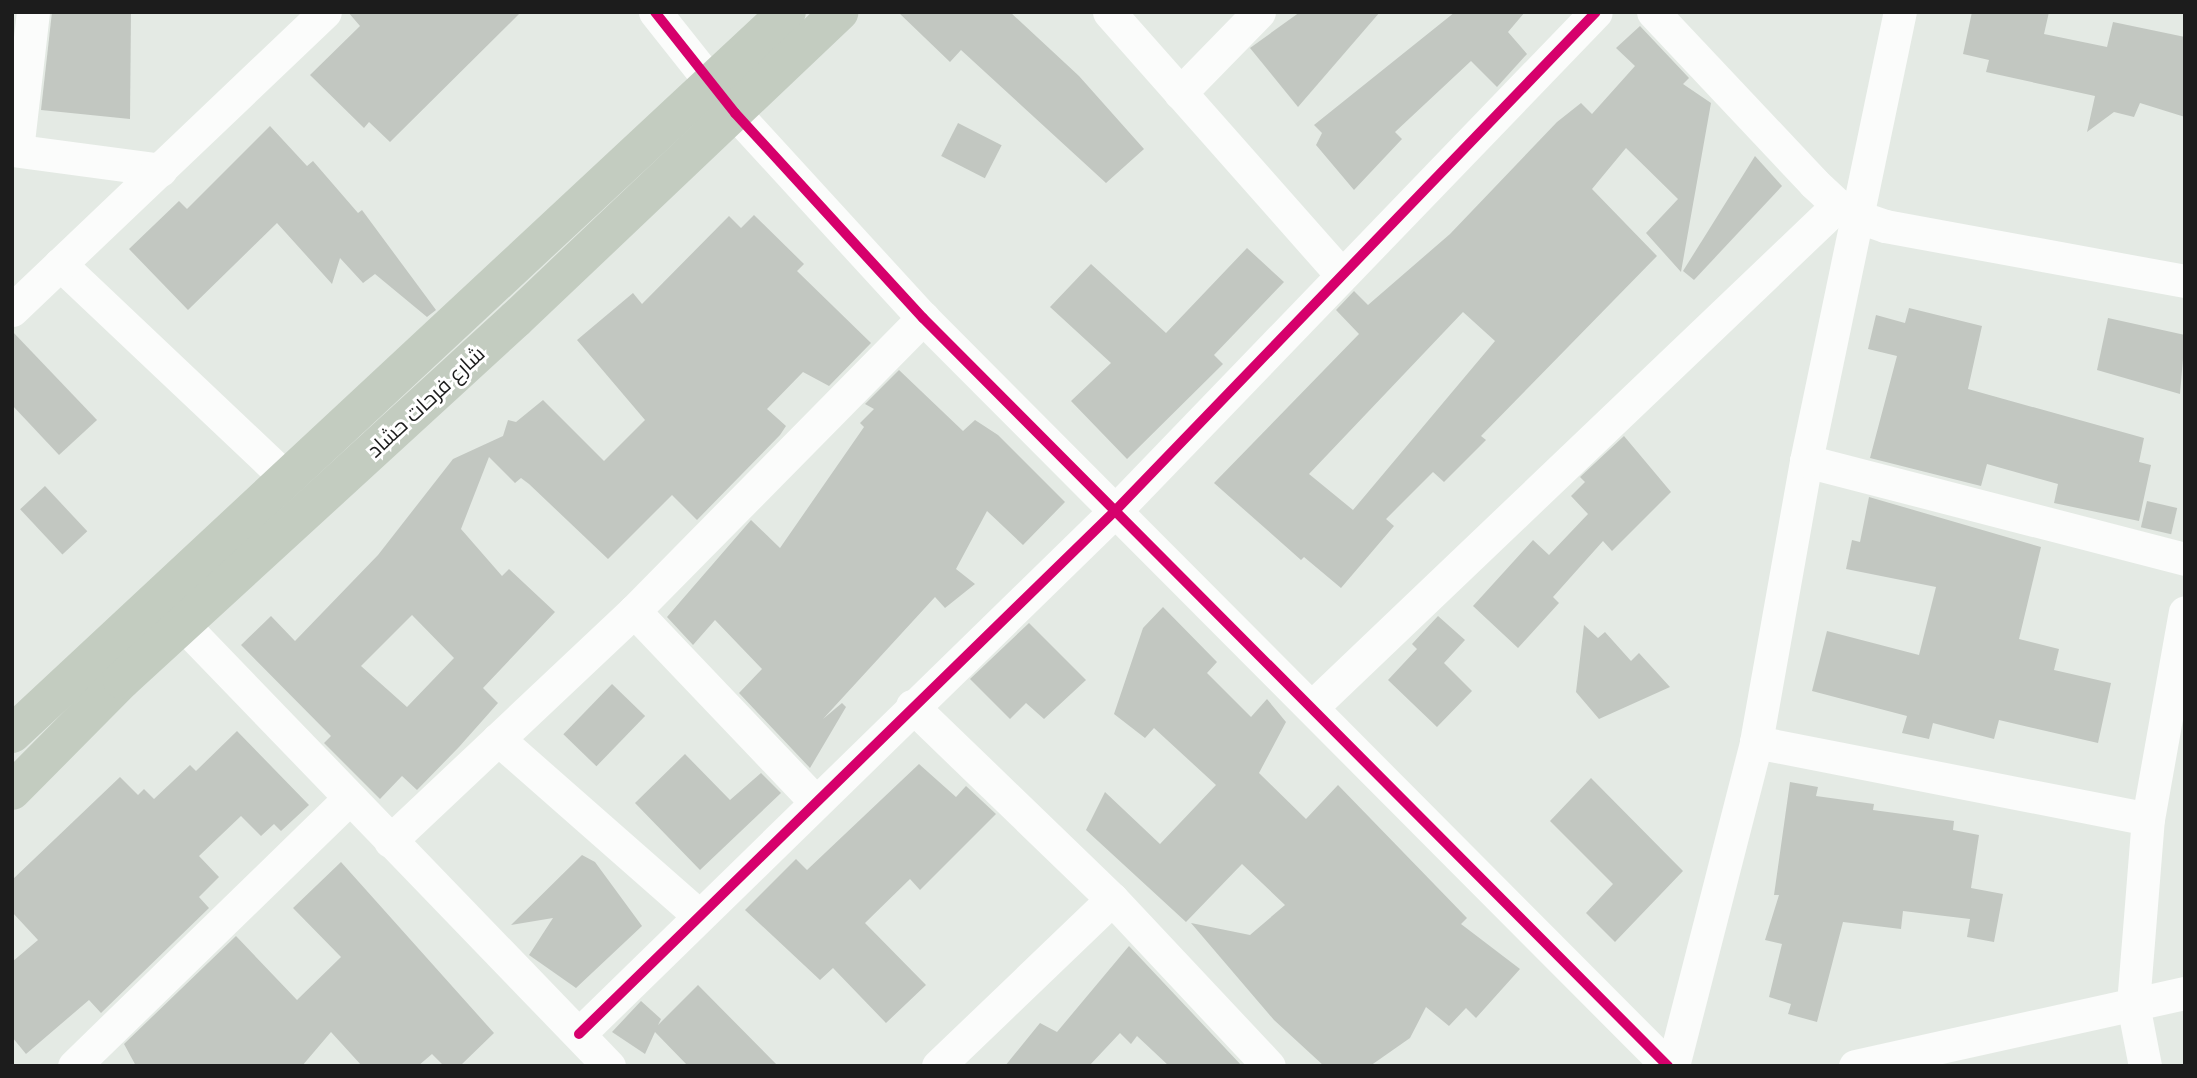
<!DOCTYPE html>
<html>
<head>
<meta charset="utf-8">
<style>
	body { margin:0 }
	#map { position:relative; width:2197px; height:1078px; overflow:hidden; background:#e4eae4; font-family:"PT Sans",Cairo,sans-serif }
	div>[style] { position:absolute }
	.building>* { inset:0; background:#c2c7c1; transform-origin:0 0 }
	.minor>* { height:33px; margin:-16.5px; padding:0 16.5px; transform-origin:16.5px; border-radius:16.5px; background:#fbfcfb }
	.primary>* { height:38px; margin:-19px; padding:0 19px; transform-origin:19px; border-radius:19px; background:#c3ccc0 }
	.cycleway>* { height:10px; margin:-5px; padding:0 5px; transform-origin:5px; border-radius:5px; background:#d6006c }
	span { translate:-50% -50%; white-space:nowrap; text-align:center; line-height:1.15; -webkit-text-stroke:6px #fff; paint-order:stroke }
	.street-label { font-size:21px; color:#1c1c1c }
	.frame { position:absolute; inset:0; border:14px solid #1c1c1c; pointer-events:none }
</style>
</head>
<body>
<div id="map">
	<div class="building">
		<div style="clip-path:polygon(52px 12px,131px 12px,130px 119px,41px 110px)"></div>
		<div style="clip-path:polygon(348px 12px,521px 12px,390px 142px,369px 122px,364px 128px,310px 75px,360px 26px)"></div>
		<div style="clip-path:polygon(898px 12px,1010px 12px,1079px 76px,1144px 149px,1106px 183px,961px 50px,950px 62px)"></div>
		<div style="clip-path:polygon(1300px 12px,1380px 12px,1298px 107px,1250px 48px)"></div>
		<div style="clip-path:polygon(1455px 12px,1525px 12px,1508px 32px,1527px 54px,1497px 87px,1471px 61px,1395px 132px,1402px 139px,1354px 190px,1316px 145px,1322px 133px,1314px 125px)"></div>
		<div style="clip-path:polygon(1972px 12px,2049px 12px,2044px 34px,2107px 47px,2113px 22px,2185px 37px,2185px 117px,2140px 103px,2134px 117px,2114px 112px,2087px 132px,2095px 96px,1986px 72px,1989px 60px,1963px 54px)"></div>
		<div style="clip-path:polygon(evenodd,1640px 26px,1689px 78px,1683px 84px,1711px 103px,1681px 272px,1646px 233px,1678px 199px,1626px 148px,1592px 189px,1657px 256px,1481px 436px,1486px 440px,1444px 482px,1433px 472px,1386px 519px,1394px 526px,1341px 588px,1304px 557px,1301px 560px,1214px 483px,1359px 334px,1336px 310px,1354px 291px,1368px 305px,1450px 234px,1557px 122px,1581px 103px,1592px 114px,1635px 66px,1616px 48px,1640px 26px,1463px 312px,1495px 341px,1353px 510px,1309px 474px,1463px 312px)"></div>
		<div style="left:958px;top:123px;width:49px;height:37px;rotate:27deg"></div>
		<div style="clip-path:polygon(270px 126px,307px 166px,313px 161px,358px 213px,362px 210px,436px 310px,427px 317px,375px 274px,363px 283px,340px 258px,332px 284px,277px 223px,188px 310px,129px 249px,179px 201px,187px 209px)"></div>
		<div style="clip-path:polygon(1755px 156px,1782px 186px,1694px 280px,1683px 271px)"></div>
		<div style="clip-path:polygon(evenodd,754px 215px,804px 264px,797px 271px,871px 343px,829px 386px,803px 372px,767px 409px,786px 426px,780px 435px,697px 520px,672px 495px,608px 559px,529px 484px,521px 478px,515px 483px,489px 457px,461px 529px,502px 576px,509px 569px,555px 612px,483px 688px,498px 703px,459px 747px,417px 790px,402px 776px,380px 799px,324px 743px,331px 736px,241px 645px,271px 616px,295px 641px,378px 555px,453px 459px,503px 436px,508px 420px,516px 422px,543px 400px,604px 461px,645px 420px,577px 340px,633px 293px,642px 304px,729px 216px,741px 228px,754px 215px,412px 615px,454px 658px,407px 707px,361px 666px,412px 615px)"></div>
		<div style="clip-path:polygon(1247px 248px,1284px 282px,1214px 355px,1223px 364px,1127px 459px,1071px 401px,1111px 363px,1050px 307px,1091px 264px,1166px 333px)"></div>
		<div style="clip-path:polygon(1909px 308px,1982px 326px,1968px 389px,2144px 438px,2139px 462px,2151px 465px,2139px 521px,2054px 503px,2058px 484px,1987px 464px,1981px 486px,1870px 458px,1897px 356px,1868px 349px,1876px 315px,1905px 323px)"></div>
		<div style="clip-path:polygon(2108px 318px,2185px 335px,2180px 394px,2097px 370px)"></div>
		<div style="clip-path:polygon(12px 331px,97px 420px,59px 455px,12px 405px)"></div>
		<div style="clip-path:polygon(899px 370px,963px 431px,975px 420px,998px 435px,1065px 502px,1023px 545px,987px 511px,956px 569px,975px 584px,945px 608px,935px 597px,823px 719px,842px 703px,846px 707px,810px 768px,739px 693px,762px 669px,715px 620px,693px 645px,667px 617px,751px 520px,780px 548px,864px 427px,860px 423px,874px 409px,865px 404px)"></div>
		<div style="clip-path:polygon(1624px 436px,1671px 492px,1612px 551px,1603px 541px,1553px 597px,1559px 603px,1518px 648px,1473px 606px,1533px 540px,1549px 555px,1588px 514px,1571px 496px,1585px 482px,1580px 477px)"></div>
		<div style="left:45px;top:486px;width:62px;height:34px;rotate:47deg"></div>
		<div style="clip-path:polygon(1869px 497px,2041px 547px,2019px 639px,2059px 649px,2054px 670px,2111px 683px,2098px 743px,1999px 720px,1994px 739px,1933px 723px,1929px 739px,1902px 733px,1907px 716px,1812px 691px,1827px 631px,1919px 655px,1936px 587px,1846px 569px,1852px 540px,1860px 542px)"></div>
		<div style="left:2147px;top:501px;width:31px;height:27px;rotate:13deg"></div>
		<div style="clip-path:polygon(1163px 607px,1217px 662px,1207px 673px,1251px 717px,1267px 699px,1286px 722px,1259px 773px,1306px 819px,1338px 785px,1467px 918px,1461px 924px,1520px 969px,1476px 1018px,1466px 1008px,1449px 1026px,1426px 1007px,1410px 1038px,1370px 1066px,1324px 1066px,1274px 1020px,1191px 923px,1250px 935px,1285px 905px,1242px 864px,1186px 922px,1086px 830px,1105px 792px,1160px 844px,1216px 785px,1154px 728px,1145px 738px,1114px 714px,1143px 628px)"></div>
		<div style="clip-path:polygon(1438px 616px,1465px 640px,1444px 663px,1472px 691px,1437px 727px,1388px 680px,1417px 649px,1412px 644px)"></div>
		<div style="clip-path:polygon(1029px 623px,1086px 680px,1044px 719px,1026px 703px,1010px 719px,970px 679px)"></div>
		<div style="clip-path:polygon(1584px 625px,1598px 638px,1605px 632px,1631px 661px,1639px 653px,1670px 687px,1599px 719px,1576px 692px)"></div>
		<div style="left:612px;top:684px;width:46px;height:70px;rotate:44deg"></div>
		<div style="clip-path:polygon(237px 731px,309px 805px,281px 831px,274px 824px,261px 836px,241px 816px,199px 856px,219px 877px,199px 897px,209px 908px,101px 1013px,89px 1000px,26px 1054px,12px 1037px,12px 962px,38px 940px,12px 912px,12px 880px,120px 777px,138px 795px,144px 789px,154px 799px,190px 765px,196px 771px)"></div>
		<div style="clip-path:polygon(685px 754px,730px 800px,761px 773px,781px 793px,700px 870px,635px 803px)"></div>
		<div style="clip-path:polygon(919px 764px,956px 797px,966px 786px,996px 814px,920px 890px,910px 879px,865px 923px,926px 985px,886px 1023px,833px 968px,820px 980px,745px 910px,796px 859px,807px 870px)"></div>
		<div style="clip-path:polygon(1591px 778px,1683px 871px,1615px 942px,1586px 913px,1613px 884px,1550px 821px)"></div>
		<div style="clip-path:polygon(1790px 782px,1818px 787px,1816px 796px,1874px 804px,1873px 810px,1954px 821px,1953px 830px,1979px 835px,1971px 888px,2003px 894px,1994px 942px,1967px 937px,1970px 919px,1903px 911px,1901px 929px,1843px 922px,1817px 1022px,1788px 1014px,1791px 1004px,1769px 997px,1782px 944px,1765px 940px,1779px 895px,1774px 895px)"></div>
		<div style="clip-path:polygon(582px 855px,595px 862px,642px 926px,576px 988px,529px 955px,553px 918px,511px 925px)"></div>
		<div style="clip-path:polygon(341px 862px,494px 1033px,460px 1066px,444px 1066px,432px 1054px,418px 1066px,362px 1066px,331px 1032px,302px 1066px,136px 1066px,124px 1044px,236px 936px,297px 1000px,341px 957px,293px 908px)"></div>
		<div style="clip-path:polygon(1129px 946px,1242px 1066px,1169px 1066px,1137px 1036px,1131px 1044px,1120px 1033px,1089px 1066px,1005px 1066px,1040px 1023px,1057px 1032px)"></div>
		<div style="clip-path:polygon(698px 985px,778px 1066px,688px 1066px,655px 1032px,645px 1054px,612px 1032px,641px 1001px,661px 1019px,658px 1025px)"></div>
	</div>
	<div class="minor">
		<div style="left:655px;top:12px;width:129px;rotate:51.6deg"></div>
		<div style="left:735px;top:113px;width:278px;rotate:47.5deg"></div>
		<div style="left:923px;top:318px;width:1056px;rotate:45.12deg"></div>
		<div style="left:1109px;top:12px;width:350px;rotate:48.5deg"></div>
		<div style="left:1653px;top:12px;width:235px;rotate:46.7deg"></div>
		<div style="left:1814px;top:183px;width:33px;rotate:43deg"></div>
		<div style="left:1838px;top:205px;width:24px;rotate:30deg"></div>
		<div style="left:1859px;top:217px;width:28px;rotate:19deg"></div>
		<div style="left:1885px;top:226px;width:305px;rotate:10.4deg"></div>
		<div style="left:1180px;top:93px;width:113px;rotate:-45.7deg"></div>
		<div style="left:12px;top:150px;width:150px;rotate:7.6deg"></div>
		<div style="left:17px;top:150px;width:139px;rotate:-83.4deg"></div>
		<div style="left:60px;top:264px;width:311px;rotate:43.4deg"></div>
		<div style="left:12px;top:310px;width:432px;rotate:-43.6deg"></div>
		<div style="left:1806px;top:461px;width:391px;rotate:14.5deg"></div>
		<div style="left:166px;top:607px;width:638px;rotate:46.02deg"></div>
		<div style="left:634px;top:611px;width:261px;rotate:46.4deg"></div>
		<div style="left:912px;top:706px;width:278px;rotate:44deg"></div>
		<div style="left:1112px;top:899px;width:229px;rotate:46.8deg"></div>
		<div style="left:1313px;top:706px;width:726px;rotate:-43.66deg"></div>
		<div style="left:498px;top:739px;width:266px;rotate:41.3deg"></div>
		<div style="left:1756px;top:742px;width:399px;rotate:11.1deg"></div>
		<div style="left:390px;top:841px;width:335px;rotate:-43.3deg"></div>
		<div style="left:634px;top:611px;width:412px;rotate:-45.4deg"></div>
		<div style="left:579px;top:1034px;width:747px;rotate:-44.3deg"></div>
		<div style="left:1114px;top:512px;width:694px;rotate:-46.05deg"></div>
		<div style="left:74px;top:1066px;width:382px;rotate:-44.2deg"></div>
		<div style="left:938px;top:1066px;width:241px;rotate:-43.8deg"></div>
		<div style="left:1673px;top:1066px;width:334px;rotate:-75.6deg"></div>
		<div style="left:1756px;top:742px;width:285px;rotate:-79.9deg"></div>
		<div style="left:1806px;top:461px;width:459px;rotate:-78.2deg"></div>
		<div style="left:1855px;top:1066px;width:338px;rotate:-12.5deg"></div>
		<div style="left:2145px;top:1066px;width:63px;rotate:-101deg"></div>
		<div style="left:2133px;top:1004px;width:186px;rotate:-85.4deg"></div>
		<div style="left:2148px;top:819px;width:210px;rotate:-79.9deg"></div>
	</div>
	<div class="primary">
		<div style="left:12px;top:734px;width:1059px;rotate:-42.97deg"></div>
		<div style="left:12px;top:791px;width:156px;rotate:-45.3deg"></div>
		<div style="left:122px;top:680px;width:534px;rotate:-42.5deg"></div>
		<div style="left:516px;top:319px;width:446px;rotate:-43.5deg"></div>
	</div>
	<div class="cycleway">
		<div style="left:655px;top:12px;width:129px;rotate:51.6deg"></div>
		<div style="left:735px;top:113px;width:278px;rotate:47.5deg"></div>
		<div style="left:923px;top:318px;width:1056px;rotate:45.12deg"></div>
		<div style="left:579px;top:1034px;width:747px;rotate:-44.3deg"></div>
		<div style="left:1114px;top:512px;width:694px;rotate:-46.05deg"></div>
	</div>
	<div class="street-label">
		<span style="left:426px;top:402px;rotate:-43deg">شارع فرحات حشاد</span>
	</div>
	<div class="frame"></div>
</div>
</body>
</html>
